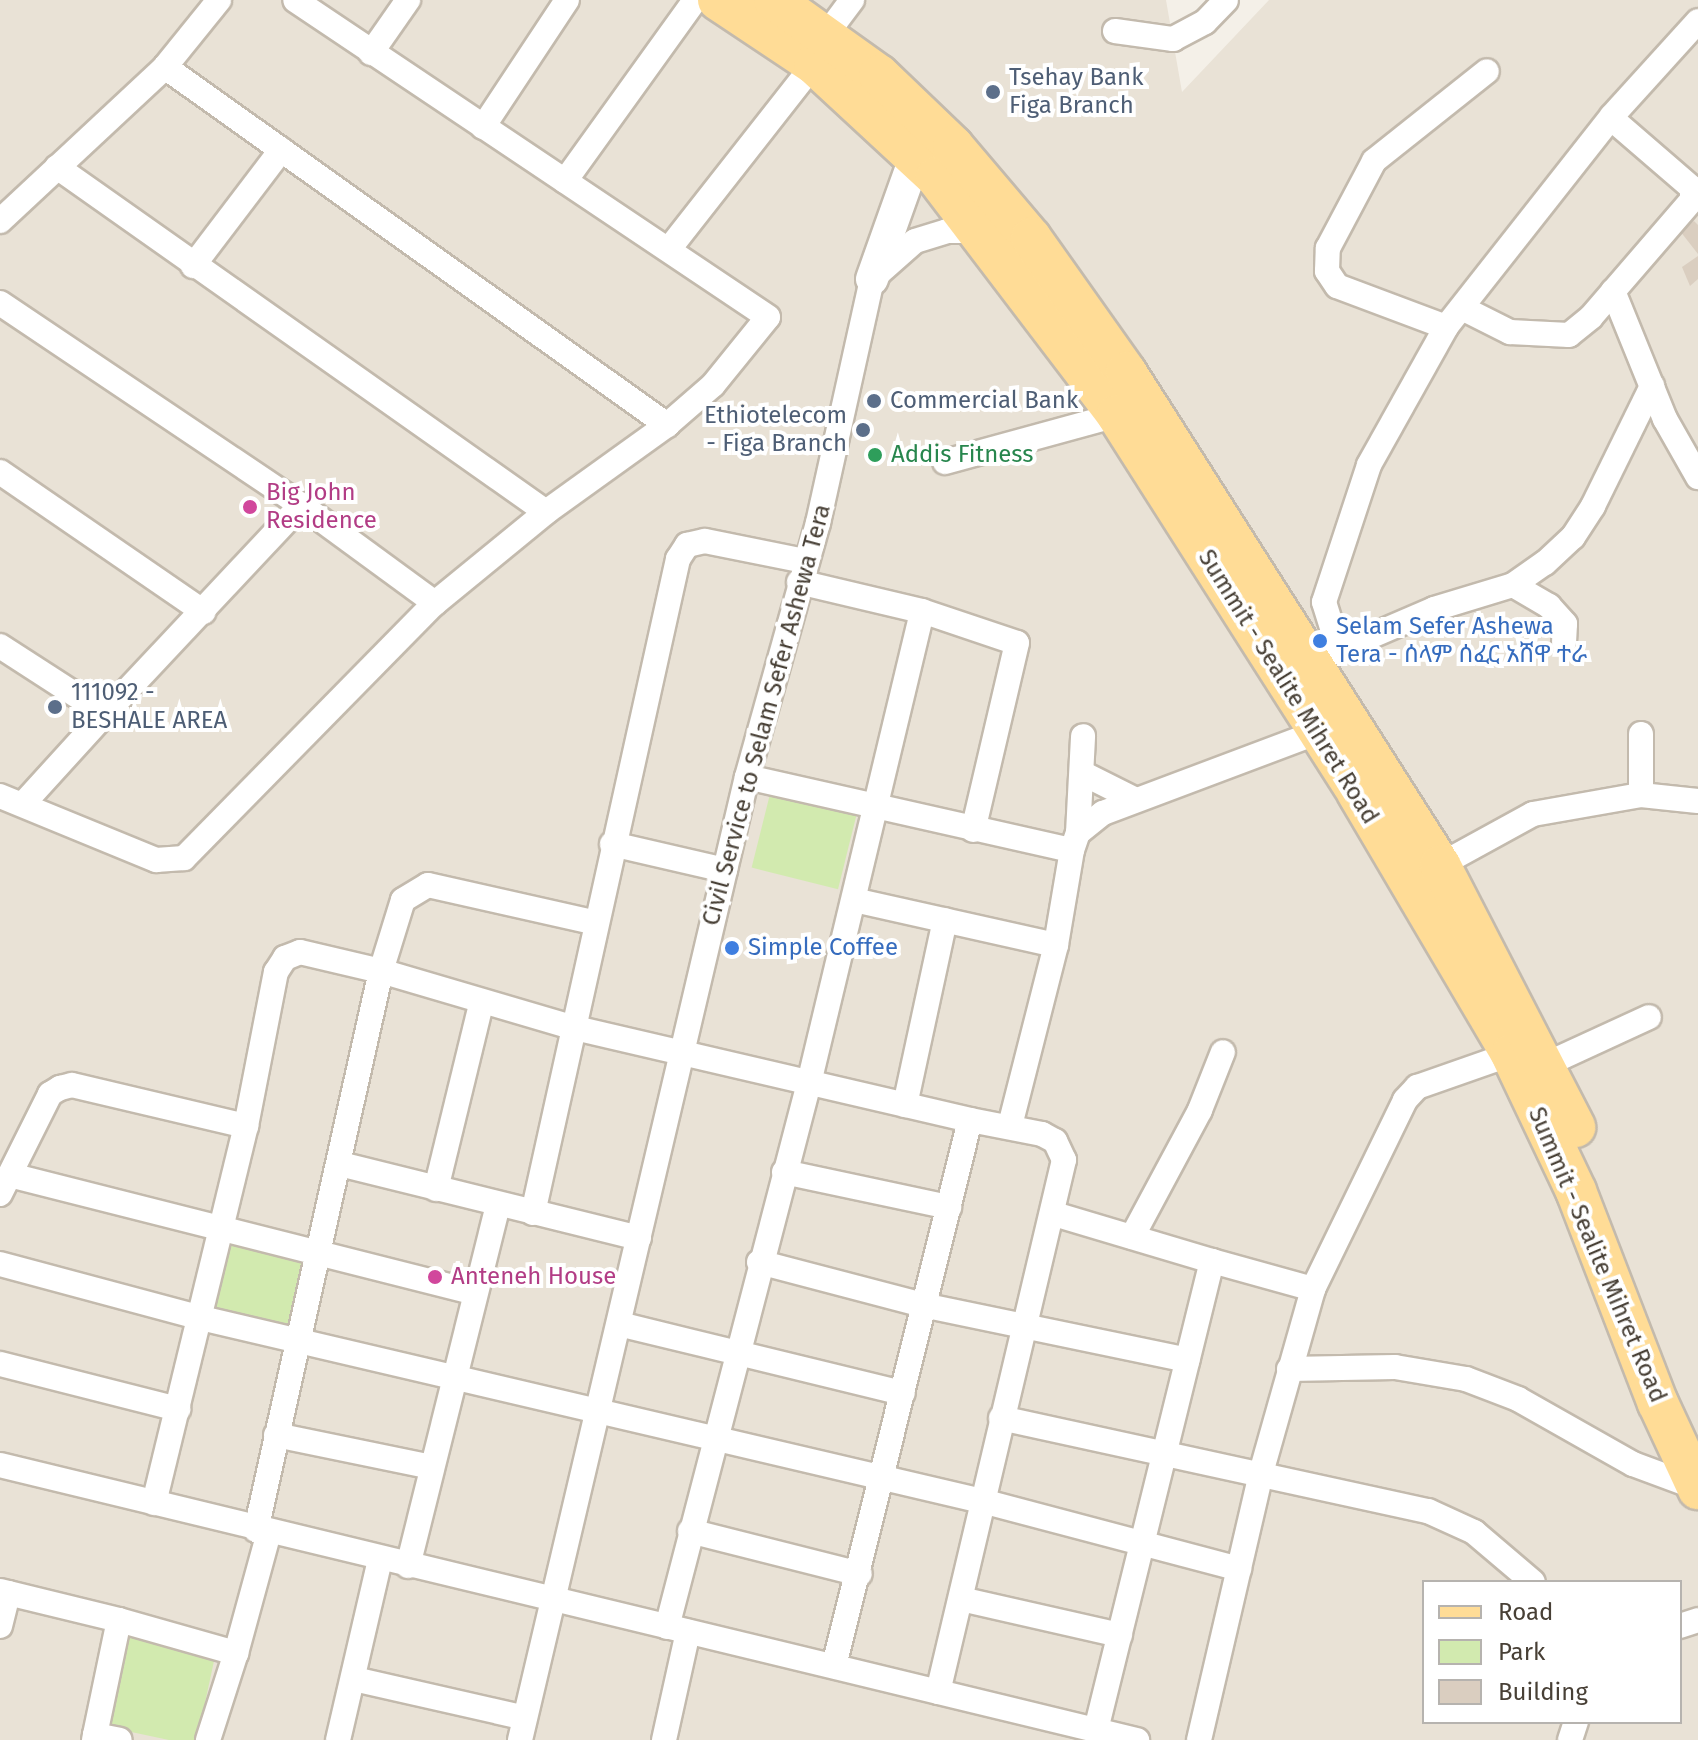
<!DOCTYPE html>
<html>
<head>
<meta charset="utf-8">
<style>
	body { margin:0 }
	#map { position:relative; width:1698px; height:1740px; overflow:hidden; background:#f4f0e8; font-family:"Fira Sans","Noto Sans Ethiopic",sans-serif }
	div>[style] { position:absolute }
	.residential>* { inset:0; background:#e9e2d6 }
	.green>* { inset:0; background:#d2eaaf; transform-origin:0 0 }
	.building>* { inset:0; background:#dacec0 }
	.roads { filter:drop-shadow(2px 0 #c3baad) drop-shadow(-2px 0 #c3baad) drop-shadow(0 2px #c3baad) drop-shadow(0 -2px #c3baad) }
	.minor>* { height:24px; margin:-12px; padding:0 12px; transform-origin:12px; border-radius:12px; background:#fff }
	.tertiary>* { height:32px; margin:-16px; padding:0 16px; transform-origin:16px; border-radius:16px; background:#fff }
	.primary>* { height:40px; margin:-20px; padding:0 20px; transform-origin:20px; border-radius:20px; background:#ffdc96 }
	.dots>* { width:22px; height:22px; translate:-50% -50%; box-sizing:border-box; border:4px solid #fff; border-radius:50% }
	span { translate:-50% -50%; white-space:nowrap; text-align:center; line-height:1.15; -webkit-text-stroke:8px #fff; paint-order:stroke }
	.service-label { font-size:24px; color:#4e5e75 }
	.left { translate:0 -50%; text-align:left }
	.right { translate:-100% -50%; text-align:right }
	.leisure-label { font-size:24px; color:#27864d }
	.hotel-label { font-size:24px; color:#b23c85 }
	.shop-label { font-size:24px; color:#366cbe }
	.street-label { font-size:24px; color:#484036 }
	.legend { position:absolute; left:1422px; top:1580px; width:260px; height:144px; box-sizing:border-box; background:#fff; border:2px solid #b6b3af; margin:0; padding:10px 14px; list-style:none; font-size:24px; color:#484036 }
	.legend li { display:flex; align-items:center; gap:16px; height:40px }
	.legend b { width:40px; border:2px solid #b6b3af }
</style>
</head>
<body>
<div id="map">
	<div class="residential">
		<div style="clip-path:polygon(evenodd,0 0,1166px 0,1182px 92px,1269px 0,1698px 0,1698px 1740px,0 1740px,0 0,1424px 1582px,1680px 1582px,1680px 1722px,1424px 1722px,1424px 1582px)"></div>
	</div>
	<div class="green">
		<div style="left:771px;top:790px;width:89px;height:80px;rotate:14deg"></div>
		<div style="left:223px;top:1235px;width:86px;height:83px;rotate:14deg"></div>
		<div style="clip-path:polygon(126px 1631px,217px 1647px,197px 1740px,169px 1740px,103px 1726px)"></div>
	</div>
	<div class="building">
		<div style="clip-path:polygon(1694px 221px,1698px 225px,1698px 254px,1680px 231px)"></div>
		<div style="clip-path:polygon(1698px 256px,1698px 279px,1690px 286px,1682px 267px)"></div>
	</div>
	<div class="roads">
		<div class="minor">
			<div style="left:1115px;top:31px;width:59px;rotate:7.9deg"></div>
			<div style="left:1173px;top:39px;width:36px;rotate:-28deg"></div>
			<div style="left:1205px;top:22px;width:30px;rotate:-46deg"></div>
			<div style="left:825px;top:36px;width:45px;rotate:-53.1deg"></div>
			<div style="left:371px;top:53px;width:65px;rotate:-55.1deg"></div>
			<div style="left:165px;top:67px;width:617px;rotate:35.49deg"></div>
			<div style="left:667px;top:425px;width:61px;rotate:-41deg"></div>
			<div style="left:713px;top:385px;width:87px;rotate:-51deg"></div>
			<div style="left:768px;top:317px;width:569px;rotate:-146.17deg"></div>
			<div style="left:483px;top:127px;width:152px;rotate:-56.5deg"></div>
			<div style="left:57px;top:167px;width:598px;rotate:35.2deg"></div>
			<div style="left:565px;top:181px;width:223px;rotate:-54.3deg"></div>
			<div style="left:0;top:221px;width:226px;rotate:-43deg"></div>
			<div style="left:165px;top:67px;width:86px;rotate:-51.1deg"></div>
			<div style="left:669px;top:249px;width:235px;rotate:-51.9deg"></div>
			<div style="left:193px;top:266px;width:146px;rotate:-52.8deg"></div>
			<div style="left:1613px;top:291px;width:138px;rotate:67.9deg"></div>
			<div style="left:1665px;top:419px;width:67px;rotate:60.4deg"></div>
			<div style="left:0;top:303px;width:362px;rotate:33.9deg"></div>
			<div style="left:301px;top:505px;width:166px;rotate:36.2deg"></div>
			<div style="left:1462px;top:308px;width:54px;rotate:26.6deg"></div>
			<div style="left:1510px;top:332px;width:59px;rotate:2.9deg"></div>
			<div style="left:1569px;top:335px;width:28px;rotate:-39deg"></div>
			<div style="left:1591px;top:317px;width:155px;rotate:-49.2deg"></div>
			<div style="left:1692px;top:200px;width:12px;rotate:-90deg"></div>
			<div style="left:1692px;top:188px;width:107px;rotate:-139.2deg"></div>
			<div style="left:1446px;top:327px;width:116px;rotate:-159.4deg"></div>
			<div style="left:1337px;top:286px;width:18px;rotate:-124deg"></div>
			<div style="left:1327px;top:271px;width:23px;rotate:-88deg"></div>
			<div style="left:1328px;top:248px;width:98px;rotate:-62.1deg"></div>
			<div style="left:1374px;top:161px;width:144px;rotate:-38.5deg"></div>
			<div style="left:945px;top:462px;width:178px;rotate:-15.3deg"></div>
			<div style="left:0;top:472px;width:247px;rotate:34.5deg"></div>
			<div style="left:799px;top:582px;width:126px;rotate:13.3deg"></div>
			<div style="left:1513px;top:585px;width:42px;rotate:30.3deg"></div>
			<div style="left:1549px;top:606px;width:24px;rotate:48deg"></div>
			<div style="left:1565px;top:624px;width:18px;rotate:93deg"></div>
			<div style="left:0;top:646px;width:125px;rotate:32.9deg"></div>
			<div style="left:105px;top:714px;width:287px;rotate:-46.8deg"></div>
			<div style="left:1338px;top:647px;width:47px;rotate:-107.3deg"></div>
			<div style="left:1324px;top:602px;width:144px;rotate:-71.8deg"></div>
			<div style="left:1369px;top:465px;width:158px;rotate:-60.8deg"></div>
			<div style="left:1446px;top:327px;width:268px;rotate:-51.8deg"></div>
			<div style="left:1612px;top:116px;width:128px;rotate:-47.8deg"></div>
			<div style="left:1325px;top:656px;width:119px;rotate:-23.3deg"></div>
			<div style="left:1434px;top:609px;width:83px;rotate:-16.9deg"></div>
			<div style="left:1513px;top:585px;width:39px;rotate:-35deg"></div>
			<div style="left:1545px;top:563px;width:38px;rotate:-43deg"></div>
			<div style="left:1573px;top:537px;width:37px;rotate:-57deg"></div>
			<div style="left:1593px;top:506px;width:134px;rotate:-63.8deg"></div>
			<div style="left:1641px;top:734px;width:61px;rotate:90deg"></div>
			<div style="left:1082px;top:773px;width:58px;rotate:26.6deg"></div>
			<div style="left:747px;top:777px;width:333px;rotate:12.7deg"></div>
			<div style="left:1072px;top:850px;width:96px;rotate:99.6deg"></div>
			<div style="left:1056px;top:945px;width:187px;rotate:104.3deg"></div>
			<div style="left:0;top:796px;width:169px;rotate:22.3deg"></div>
			<div style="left:156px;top:860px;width:28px;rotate:-4deg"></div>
			<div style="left:184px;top:858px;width:358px;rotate:-45.5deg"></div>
			<div style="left:435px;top:603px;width:144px;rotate:-39.3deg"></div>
			<div style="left:546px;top:512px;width:149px;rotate:-35.7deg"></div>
			<div style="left:23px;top:804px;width:122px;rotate:-47.7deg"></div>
			<div style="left:1078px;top:833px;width:97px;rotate:-87deg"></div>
			<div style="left:612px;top:844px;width:116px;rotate:13deg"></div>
			<div style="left:1072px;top:850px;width:18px;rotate:-71deg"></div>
			<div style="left:1078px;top:833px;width:32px;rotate:-39deg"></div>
			<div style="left:1103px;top:813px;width:228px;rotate:-20.6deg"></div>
			<div style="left:1440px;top:865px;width:106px;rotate:-28.7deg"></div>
			<div style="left:1533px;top:814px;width:110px;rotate:-10deg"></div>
			<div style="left:1641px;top:795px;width:57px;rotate:6deg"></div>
			<div style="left:854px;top:900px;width:207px;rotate:12.6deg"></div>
			<div style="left:1547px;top:1064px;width:112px;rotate:-24.7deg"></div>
			<div style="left:905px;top:1105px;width:189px;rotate:-77.8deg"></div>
			<div style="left:340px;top:1164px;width:308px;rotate:13.9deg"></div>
			<div style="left:784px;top:1172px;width:169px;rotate:12deg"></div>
			<div style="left:10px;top:1175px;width:479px;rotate:14.2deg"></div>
			<div style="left:436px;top:1189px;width:190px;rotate:-76.3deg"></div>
			<div style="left:0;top:1194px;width:112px;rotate:-63.4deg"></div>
			<div style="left:50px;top:1094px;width:12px;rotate:-31deg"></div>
			<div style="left:60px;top:1088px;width:12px;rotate:-14deg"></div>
			<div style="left:72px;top:1085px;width:179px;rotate:13.3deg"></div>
			<div style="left:533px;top:1213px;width:670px;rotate:-77.5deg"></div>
			<div style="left:678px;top:559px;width:17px;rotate:-57deg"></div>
			<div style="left:687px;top:545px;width:18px;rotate:-13deg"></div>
			<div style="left:705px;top:541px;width:101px;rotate:11.4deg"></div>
			<div style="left:1054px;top:1214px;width:165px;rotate:16.6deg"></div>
			<div style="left:1212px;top:1261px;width:483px;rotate:103.9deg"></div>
			<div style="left:1132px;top:1237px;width:144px;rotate:-61.8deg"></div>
			<div style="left:1200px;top:1110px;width:62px;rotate:-68.4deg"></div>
			<div style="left:1212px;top:1261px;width:105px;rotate:15.5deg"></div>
			<div style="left:759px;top:1262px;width:174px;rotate:14.7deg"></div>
			<div style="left:927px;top:1306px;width:266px;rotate:11.7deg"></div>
			<div style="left:0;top:1264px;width:208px;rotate:15deg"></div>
			<div style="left:201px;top:1318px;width:802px;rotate:13.19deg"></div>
			<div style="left:982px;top:1501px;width:266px;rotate:14.8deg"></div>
			<div style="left:619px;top:1324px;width:292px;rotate:13.7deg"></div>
			<div style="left:0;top:1364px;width:184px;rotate:14.2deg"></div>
			<div style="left:1289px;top:1369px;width:106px;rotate:-1.1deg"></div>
			<div style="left:1395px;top:1367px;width:72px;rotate:9.6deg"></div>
			<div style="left:1466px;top:1379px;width:56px;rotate:21deg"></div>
			<div style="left:1518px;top:1399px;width:132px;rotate:29.5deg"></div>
			<div style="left:1633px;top:1464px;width:69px;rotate:20.3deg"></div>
			<div style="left:1001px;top:1418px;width:437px;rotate:12.3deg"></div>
			<div style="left:1428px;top:1511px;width:51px;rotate:24.5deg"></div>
			<div style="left:1474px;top:1532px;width:77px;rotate:40.3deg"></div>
			<div style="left:276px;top:1435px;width:159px;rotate:11.6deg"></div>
			<div style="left:0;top:1465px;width:1170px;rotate:13.6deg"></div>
			<div style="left:154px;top:1503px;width:388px;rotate:-76.3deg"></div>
			<div style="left:246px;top:1126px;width:157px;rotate:-79deg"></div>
			<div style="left:276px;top:972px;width:17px;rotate:-57deg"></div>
			<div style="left:285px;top:958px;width:16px;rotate:-22deg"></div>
			<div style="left:300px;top:952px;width:83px;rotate:13.2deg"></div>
			<div style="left:381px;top:971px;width:202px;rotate:16.4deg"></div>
			<div style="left:575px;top:1028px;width:406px;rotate:13.1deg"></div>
			<div style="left:970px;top:1120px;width:563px;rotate:103.99deg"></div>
			<div style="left:256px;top:1530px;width:573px;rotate:-77.4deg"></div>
			<div style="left:381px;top:971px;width:74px;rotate:-72.8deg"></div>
			<div style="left:403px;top:900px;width:29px;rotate:-31deg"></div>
			<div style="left:428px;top:885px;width:172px;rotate:12.7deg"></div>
			<div style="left:690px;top:1531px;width:175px;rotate:14.2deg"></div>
			<div style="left:408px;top:1566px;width:372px;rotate:-76deg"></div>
			<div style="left:0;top:1591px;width:122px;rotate:13.7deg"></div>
			<div style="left:119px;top:1620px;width:117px;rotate:101.8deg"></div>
			<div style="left:961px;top:1599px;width:163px;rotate:12.8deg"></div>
			<div style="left:119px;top:1620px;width:122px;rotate:15.8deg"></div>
			<div style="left:236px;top:1653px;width:125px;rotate:-74.7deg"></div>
			<div style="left:0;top:1626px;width:34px;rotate:-76deg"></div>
			<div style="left:1680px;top:1626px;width:19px;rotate:-18deg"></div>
			<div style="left:667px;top:1627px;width:562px;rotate:-75.37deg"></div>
			<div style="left:809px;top:1083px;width:485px;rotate:-76.5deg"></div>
			<div style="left:922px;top:611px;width:100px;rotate:18.6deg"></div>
			<div style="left:1017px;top:643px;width:192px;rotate:103.2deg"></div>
			<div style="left:354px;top:1679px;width:175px;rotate:12.8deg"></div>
			<div style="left:938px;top:1692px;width:547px;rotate:-76.68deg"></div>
			<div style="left:1064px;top:1160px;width:21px;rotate:-115deg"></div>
			<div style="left:1055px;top:1141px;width:15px;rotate:-152deg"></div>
			<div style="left:1042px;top:1134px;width:73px;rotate:-169deg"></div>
			<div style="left:94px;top:1740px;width:5px;rotate:-79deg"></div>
			<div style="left:95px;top:1735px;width:25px;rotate:11deg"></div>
			<div style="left:208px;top:1740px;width:91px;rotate:-72.2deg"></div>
			<div style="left:338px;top:1740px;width:185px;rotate:-76.9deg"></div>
			<div style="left:520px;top:1740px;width:989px;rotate:-76.74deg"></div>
			<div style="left:747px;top:777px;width:264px;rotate:-74.4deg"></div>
			<div style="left:818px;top:523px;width:250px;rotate:-77.5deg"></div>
			<div style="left:872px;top:279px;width:57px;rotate:-41.5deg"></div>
			<div style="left:915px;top:241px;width:34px;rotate:-17deg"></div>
			<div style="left:947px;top:231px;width:35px"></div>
			<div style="left:664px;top:1740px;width:111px;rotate:-77.5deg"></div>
			<div style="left:1199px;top:1740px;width:274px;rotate:-76.9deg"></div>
			<div style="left:1261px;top:1473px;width:191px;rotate:-74.2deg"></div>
			<div style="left:1313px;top:1289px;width:210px;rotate:-64deg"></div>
			<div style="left:1405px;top:1100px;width:18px;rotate:-47deg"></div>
			<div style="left:1417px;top:1087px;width:100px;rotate:-19.3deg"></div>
			<div style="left:1570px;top:1740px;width:19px;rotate:-72deg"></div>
		</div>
		<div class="tertiary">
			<div style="left:872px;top:279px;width:128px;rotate:-70.4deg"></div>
		</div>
		<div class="primary">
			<div style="left:718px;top:0;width:115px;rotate:33.7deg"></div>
			<div style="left:814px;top:64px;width:166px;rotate:42.8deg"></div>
			<div style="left:936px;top:177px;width:299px;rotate:52.7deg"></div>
			<div style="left:1117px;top:415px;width:449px;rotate:57.5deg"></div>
			<div style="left:1358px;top:794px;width:302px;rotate:59.5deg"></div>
			<div style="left:1511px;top:1054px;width:152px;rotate:64.6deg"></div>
			<div style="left:1576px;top:1191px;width:227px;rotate:68.9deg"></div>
			<div style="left:1658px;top:1403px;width:95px;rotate:65.1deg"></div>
			<div style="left:774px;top:0;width:129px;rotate:35.5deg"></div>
			<div style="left:879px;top:75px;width:103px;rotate:43.8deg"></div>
			<div style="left:953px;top:146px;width:121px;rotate:49.7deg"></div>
			<div style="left:1031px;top:238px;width:164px;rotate:54.7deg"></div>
			<div style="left:1126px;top:372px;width:585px;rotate:57.51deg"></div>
			<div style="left:1440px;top:865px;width:295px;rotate:62.7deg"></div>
		</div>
	</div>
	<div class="dots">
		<div style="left:993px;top:92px;background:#5c6f8a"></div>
		<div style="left:874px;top:401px;background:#5c6f8a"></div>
		<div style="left:863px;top:430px;background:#5c6f8a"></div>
		<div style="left:875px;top:455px;background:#2e9e5b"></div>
		<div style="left:250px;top:507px;background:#d1479c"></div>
		<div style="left:1320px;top:641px;background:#3f7fe0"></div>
		<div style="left:55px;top:707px;background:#5c6f8a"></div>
		<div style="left:732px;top:948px;background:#3f7fe0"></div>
		<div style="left:435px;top:1277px;background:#d1479c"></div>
	</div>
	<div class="service-label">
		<span class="left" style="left:1009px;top:92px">Tsehay Bank<br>Figa Branch</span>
		<span class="left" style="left:890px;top:401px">Commercial Bank</span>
		<span class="right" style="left:847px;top:430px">Ethiotelecom<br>- Figa Branch</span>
		<span class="left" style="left:71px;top:707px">111092 -<br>BESHALE AREA</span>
	</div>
	<div class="leisure-label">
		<span class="left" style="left:891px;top:455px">Addis Fitness</span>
	</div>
	<div class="hotel-label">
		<span class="left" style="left:266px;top:507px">Big John<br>Residence</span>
		<span class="left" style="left:451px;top:1277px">Anteneh House</span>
	</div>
	<div class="shop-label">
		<span class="left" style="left:1336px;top:641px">Selam Sefer Ashewa<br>Tera - ሰላም ሰፈር አሸዋ ተራ</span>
		<span class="left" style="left:748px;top:948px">Simple Coffee</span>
	</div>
	<div class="street-label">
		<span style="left:1288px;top:687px;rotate:58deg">Summit - Sealite Mihret Road</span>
		<span style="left:767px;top:715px;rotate:-75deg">Civil Service to Selam Sefer Ashewa Tera</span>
		<span style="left:1597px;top:1255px;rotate:67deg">Summit - Sealite Mihret Road</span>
	</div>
	<ul class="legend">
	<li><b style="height:10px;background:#ffdc96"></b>Road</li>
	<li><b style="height:22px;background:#d2eaaf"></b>Park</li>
	<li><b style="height:22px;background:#dacec0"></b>Building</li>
	</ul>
</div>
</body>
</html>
